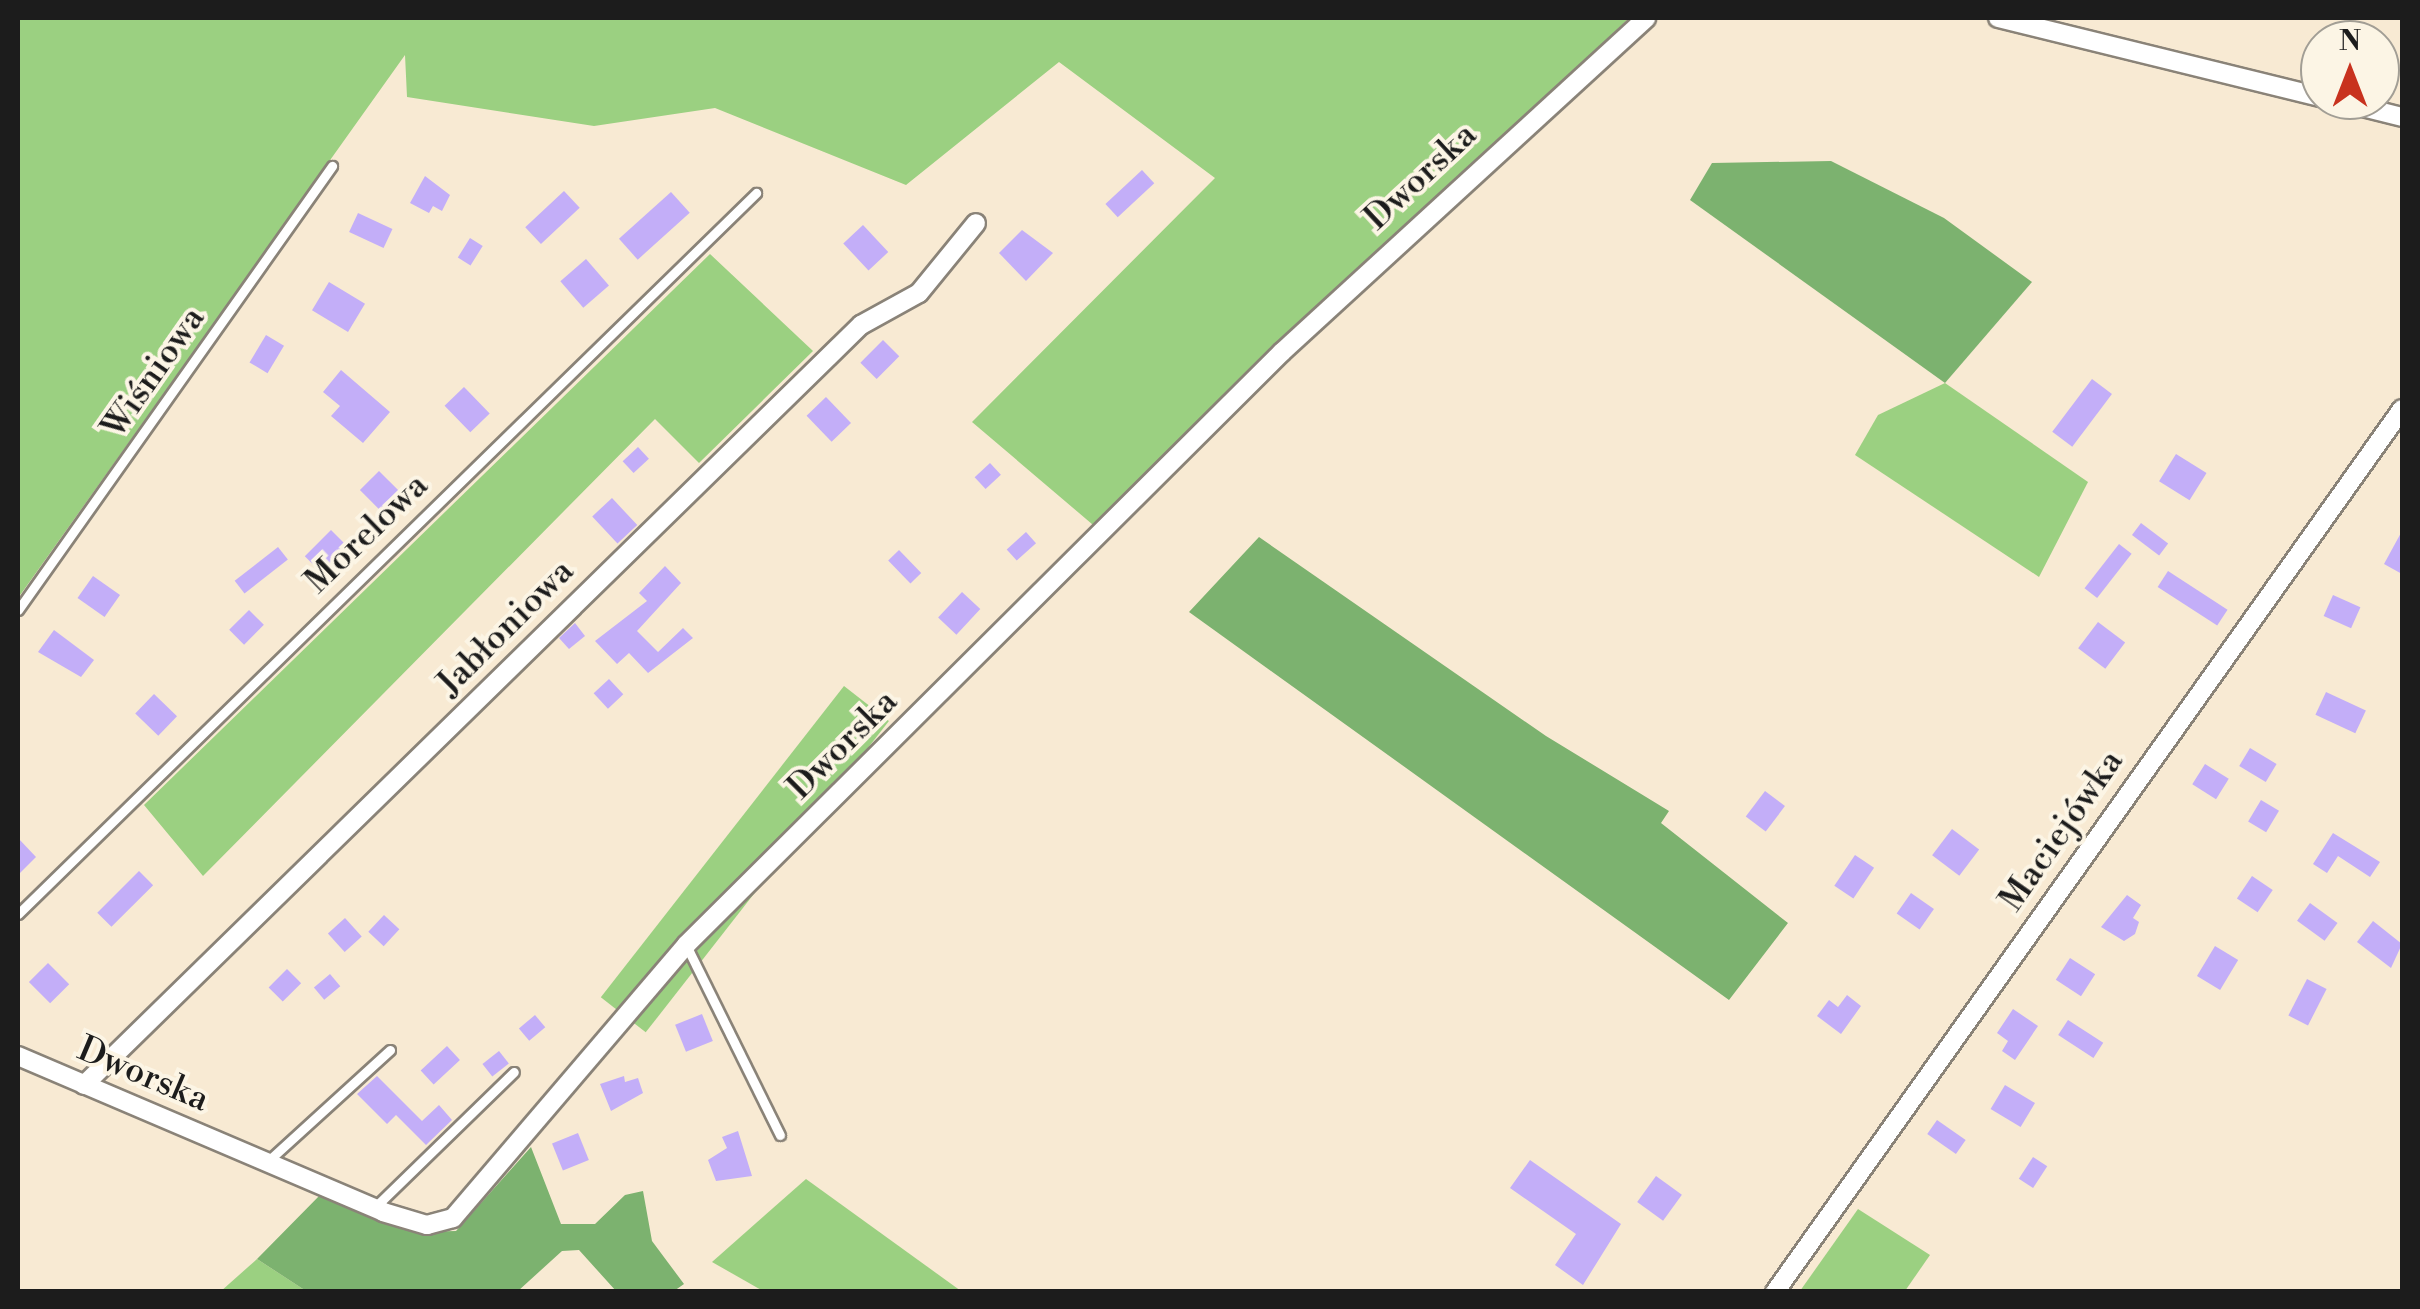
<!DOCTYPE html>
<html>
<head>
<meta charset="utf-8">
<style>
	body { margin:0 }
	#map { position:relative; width:2420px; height:1309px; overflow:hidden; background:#f8ead3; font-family:"Libre Bodoni",serif }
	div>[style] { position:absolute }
	.green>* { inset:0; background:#9bd081; transform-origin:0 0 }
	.forest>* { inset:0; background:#7cb26f }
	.building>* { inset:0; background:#c3aef8; transform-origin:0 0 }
	.roads { filter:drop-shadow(2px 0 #8a8378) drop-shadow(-2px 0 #8a8378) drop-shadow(0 2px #8a8378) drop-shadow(0 -2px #8a8378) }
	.service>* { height:9px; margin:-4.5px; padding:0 4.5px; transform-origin:4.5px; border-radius:4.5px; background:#fff }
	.minor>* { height:18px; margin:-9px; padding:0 9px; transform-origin:9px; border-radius:9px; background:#fff }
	span { translate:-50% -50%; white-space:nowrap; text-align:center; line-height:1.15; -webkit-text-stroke:8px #fcf5e5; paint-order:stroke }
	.street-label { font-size:35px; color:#1c1c1c }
	.frame { position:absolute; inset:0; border:20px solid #1c1c1c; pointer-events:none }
	.north { position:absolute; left:2300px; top:20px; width:100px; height:100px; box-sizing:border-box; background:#fcf5e5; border:2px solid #a29e95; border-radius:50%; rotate:0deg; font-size:28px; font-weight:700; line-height:40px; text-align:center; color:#1c1c1c }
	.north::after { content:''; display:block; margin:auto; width:35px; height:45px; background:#c8321e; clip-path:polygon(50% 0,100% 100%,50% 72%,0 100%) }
</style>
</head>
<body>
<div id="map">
	<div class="green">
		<div style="clip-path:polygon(18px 18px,1629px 18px,1099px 530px,972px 422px,1215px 178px,1059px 62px,906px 185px,715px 108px,594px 126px,407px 97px,405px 55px,18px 598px)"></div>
		<div style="clip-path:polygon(710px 254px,813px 351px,699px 463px,655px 419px,203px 876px,144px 805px)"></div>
		<div style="clip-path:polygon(1945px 383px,2088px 482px,2039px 577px,1855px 455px,1878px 415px)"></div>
		<div style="left:844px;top:686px;width:57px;height:395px;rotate:38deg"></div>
		<div style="clip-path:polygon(806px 1179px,961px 1291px,763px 1291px,712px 1262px)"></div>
		<div style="clip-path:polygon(1858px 1209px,1930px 1255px,1905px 1291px,1800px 1291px)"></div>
		<div style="clip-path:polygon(257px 1259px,306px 1291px,220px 1292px)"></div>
	</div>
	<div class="forest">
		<div style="clip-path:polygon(1831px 161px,1944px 218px,2032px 282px,1945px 383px,1690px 200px,1712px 163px)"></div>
		<div style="clip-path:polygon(1259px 537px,1546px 736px,1669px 811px,1661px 823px,1788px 923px,1729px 1000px,1189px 612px)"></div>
		<div style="clip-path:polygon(531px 1147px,561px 1224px,595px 1224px,625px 1195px,643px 1191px,652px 1241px,684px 1284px,674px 1291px,616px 1291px,579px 1250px,562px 1251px,518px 1291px,306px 1291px,257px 1259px,323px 1192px,416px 1232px,456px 1231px)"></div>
	</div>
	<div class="building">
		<div style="left:1142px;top:170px;width:18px;height:50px;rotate:47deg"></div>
		<div style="clip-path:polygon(425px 176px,450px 195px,442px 211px,433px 206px,429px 213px,410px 203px)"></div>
		<div style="left:564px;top:191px;width:23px;height:53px;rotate:47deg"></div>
		<div style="left:671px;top:192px;width:28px;height:70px;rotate:48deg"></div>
		<div style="left:358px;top:213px;width:38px;height:21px;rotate:25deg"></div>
		<div style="left:863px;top:225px;width:37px;height:27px;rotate:47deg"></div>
		<div style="clip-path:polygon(1022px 230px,1053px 253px,1026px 281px,999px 253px)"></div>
		<div style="left:470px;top:238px;width:15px;height:23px;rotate:32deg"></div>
		<div style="left:586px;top:259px;width:35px;height:34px;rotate:49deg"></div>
		<div style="left:329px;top:282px;width:42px;height:33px;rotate:31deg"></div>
		<div style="left:266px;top:335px;width:21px;height:32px;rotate:31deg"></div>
		<div style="left:883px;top:340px;width:23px;height:32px;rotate:45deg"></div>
		<div style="clip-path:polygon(341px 370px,390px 412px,363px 443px,331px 416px,340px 406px,323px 392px)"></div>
		<div style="left:2092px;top:379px;width:25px;height:66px;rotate:37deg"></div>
		<div style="left:464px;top:387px;width:37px;height:27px;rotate:46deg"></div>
		<div style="left:826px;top:397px;width:36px;height:27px;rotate:46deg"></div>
		<div style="left:638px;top:447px;width:16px;height:21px;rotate:47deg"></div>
		<div style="left:2176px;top:454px;width:36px;height:32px;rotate:32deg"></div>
		<div style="left:990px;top:463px;width:16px;height:21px;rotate:47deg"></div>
		<div style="left:379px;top:471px;width:33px;height:27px;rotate:45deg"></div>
		<div style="left:612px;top:498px;width:37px;height:27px;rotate:47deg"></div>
		<div style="left:2141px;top:523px;width:34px;height:15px;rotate:37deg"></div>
		<div style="left:331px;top:530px;width:23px;height:37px;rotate:45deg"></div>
		<div style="clip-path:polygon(2402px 531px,2402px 574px,2384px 564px)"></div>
		<div style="left:1026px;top:532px;width:15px;height:26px;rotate:48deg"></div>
		<div style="left:2119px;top:544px;width:16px;height:56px;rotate:38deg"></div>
		<div style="left:278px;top:547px;width:16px;height:55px;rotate:52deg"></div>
		<div style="left:899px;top:550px;width:32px;height:15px;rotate:46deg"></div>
		<div style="clip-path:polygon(665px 566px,681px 583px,637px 631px,658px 652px,683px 628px,693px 638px,648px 673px,629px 653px,617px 664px,595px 641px,647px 601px,639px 593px)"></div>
		<div style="left:2168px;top:571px;width:71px;height:19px;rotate:33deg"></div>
		<div style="left:93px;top:576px;width:33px;height:27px;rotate:35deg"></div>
		<div style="left:962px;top:592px;width:25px;height:35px;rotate:43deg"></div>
		<div style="left:2333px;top:595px;width:30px;height:23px;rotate:24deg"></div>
		<div style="left:249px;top:610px;width:21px;height:28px;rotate:45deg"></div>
		<div style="left:2098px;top:622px;width:34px;height:33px;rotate:37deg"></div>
		<div style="clip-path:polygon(575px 623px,585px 636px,569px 649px,559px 638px)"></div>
		<div style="clip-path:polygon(54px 630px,94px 660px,81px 677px,38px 652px)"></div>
		<div style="left:609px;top:679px;width:21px;height:21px;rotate:47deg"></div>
		<div style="left:2326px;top:692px;width:44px;height:25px;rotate:25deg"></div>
		<div style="left:154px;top:694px;width:32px;height:27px;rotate:44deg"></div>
		<div style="left:2250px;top:748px;width:31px;height:21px;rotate:31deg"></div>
		<div style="left:2205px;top:764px;width:28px;height:24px;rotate:32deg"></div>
		<div style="left:1765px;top:791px;width:25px;height:32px;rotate:37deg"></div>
		<div style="left:2261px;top:800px;width:21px;height:25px;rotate:31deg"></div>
		<div style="left:1952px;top:829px;width:34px;height:33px;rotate:37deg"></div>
		<div style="clip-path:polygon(2333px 833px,2380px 862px,2370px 877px,2338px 856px,2327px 873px,2313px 864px)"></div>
		<div style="clip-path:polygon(18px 838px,36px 857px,18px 875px)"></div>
		<div style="left:1855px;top:855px;width:23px;height:37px;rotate:34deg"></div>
		<div style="left:139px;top:871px;width:20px;height:59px;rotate:45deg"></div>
		<div style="left:2252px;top:876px;width:25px;height:27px;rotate:34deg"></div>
		<div style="left:1911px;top:893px;width:28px;height:25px;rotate:35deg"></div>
		<div style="clip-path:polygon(2127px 895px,2141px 905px,2133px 918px,2139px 922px,2135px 934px,2124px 941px,2101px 927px)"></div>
		<div style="left:2310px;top:903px;width:34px;height:22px;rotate:36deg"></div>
		<div style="left:384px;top:915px;width:21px;height:23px;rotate:43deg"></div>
		<div style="left:345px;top:918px;width:25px;height:23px;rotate:48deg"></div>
		<div style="clip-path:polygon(2373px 921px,2402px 944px,2391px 968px,2357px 942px)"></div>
		<div style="left:2215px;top:946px;width:27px;height:35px;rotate:31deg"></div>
		<div style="left:2070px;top:958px;width:30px;height:26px;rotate:33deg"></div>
		<div style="left:48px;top:963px;width:30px;height:27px;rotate:45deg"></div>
		<div style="left:287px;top:969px;width:20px;height:26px;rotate:45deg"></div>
		<div style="left:330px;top:974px;width:16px;height:21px;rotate:50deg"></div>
		<div style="left:2307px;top:979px;width:22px;height:41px;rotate:27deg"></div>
		<div style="clip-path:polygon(1847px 995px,1861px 1006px,1841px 1034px,1817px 1016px,1829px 1000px,1838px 1007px)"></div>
		<div style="clip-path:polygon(2013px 1009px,2038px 1026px,2015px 1060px,2002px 1051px,2008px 1041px,1997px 1033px)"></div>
		<div style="left:702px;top:1014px;width:29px;height:29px;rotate:68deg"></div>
		<div style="left:535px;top:1015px;width:16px;height:21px;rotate:50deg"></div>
		<div style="left:2068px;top:1020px;width:42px;height:18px;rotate:33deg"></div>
		<div style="left:447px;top:1046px;width:19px;height:36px;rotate:47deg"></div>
		<div style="left:499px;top:1051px;width:16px;height:21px;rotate:52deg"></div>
		<div style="clip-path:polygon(377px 1076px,422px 1121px,439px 1105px,452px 1120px,426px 1145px,396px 1115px,387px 1124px,357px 1094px)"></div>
		<div style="clip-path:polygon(624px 1076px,625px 1082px,638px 1078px,643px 1093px,611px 1111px,600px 1084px)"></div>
		<div style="left:2005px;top:1085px;width:35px;height:28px;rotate:31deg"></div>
		<div style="left:1937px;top:1120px;width:35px;height:17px;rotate:35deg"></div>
		<div style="clip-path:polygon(738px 1131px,752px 1176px,716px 1181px,708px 1160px,727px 1148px,722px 1137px)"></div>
		<div style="left:578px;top:1133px;width:29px;height:28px;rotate:68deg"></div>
		<div style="left:2033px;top:1157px;width:17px;height:26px;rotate:33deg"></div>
		<div style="clip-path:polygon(1530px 1160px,1621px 1224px,1583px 1285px,1555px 1265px,1576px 1234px,1510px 1188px)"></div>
		<div style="left:1656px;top:1176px;width:32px;height:32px;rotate:36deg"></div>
	</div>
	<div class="roads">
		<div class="service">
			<div style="left:18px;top:610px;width:544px;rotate:-54.73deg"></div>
			<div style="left:18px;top:914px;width:1032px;rotate:-44.33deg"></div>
			<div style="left:686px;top:945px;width:212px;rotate:63.7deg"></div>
			<div style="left:268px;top:1161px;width:165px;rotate:-42.3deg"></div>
			<div style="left:374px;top:1208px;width:195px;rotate:-44.2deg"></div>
		</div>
		<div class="minor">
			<div style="left:1998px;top:18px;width:332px;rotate:13.8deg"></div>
			<div style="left:2334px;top:100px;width:70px;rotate:14deg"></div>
			<div style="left:18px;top:1056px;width:397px;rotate:23.1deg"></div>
			<div style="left:383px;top:1212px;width:46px;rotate:16.5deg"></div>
			<div style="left:427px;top:1225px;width:27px;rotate:-15deg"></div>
			<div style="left:453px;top:1218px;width:359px;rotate:-49.5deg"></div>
			<div style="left:686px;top:945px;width:841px;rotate:-44.86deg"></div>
			<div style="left:1282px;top:352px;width:494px;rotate:-42.5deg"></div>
			<div style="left:84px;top:1085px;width:1087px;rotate:-44.37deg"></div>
			<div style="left:861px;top:325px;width:66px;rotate:-28.9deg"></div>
			<div style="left:919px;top:293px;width:90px;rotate:-50.8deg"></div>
			<div style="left:1775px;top:1292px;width:1083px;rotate:-54.62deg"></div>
		</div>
	</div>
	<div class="street-label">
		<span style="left:1421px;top:177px;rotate:-43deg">Dworska</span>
		<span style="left:154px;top:373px;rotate:-55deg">Wiśniowa</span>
		<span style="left:367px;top:534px;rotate:-44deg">Morelowa</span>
		<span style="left:506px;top:628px;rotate:-45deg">Jabłoniowa</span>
		<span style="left:843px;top:745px;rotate:-45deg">Dworska</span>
		<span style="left:2062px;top:831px;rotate:-55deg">Maciejówka</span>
		<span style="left:143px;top:1075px;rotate:23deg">Dworska</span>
	</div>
	<div class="frame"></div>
	<div class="north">N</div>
</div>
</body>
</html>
